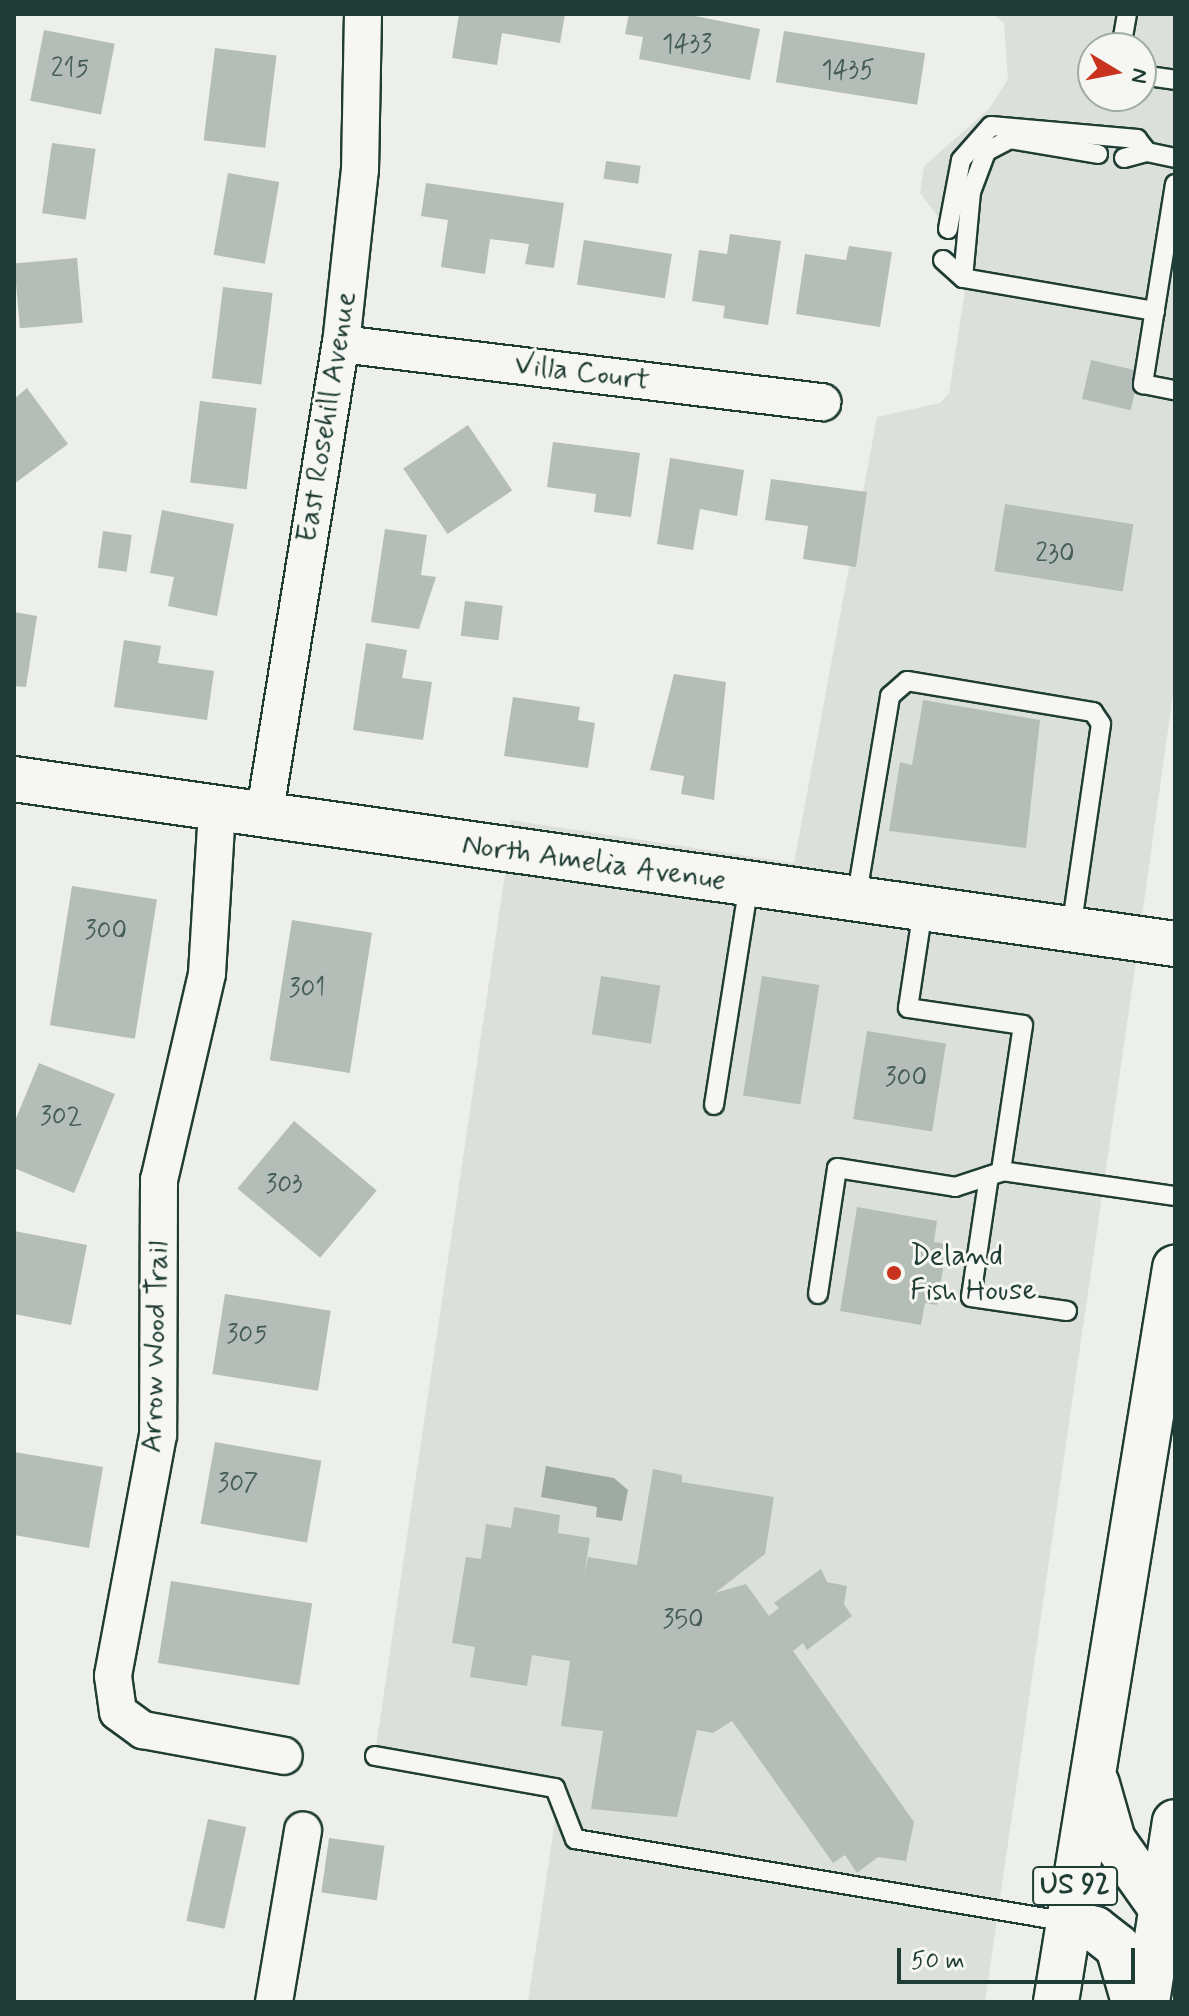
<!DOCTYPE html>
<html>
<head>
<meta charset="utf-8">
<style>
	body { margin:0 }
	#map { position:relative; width:1189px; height:2016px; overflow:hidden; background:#edefea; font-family:Mynerve,sans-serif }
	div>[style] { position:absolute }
	.built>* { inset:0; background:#dce0db }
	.water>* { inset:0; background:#9faaa4 }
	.building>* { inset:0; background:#b4bdb8; transform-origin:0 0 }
	.roads { filter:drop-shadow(2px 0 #1f3d34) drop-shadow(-2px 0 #1f3d34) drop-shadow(0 2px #1f3d34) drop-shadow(0 -2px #1f3d34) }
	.service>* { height:18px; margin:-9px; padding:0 9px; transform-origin:9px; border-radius:9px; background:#f6f6f2 }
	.minor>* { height:36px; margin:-18px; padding:0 18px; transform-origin:18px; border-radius:18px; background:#f6f6f2 }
	.secondary>* { height:44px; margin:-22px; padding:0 22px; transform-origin:22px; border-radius:22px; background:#f6f6f2 }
	.primary>* { height:44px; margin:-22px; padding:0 22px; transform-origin:22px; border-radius:22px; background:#f6f6f2 }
	.dots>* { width:22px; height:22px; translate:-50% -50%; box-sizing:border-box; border:4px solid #f6f6f2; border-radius:50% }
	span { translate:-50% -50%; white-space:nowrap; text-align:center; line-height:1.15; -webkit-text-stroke:6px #f6f6f2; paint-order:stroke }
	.number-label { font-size:26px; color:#445d55 }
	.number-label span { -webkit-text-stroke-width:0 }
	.shield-label span { padding:2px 6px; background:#f6f6f2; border:2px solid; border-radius:6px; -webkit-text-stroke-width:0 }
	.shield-label { font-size:28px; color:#1f3d34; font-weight:700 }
	.street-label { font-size:30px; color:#1f3d34 }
	.poi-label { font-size:30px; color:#1f3d34 }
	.left { translate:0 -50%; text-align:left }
	.frame { position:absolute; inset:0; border:16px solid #1f3d34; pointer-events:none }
	.north { position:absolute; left:1077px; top:32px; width:80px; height:80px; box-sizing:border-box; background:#f6f6f2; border:2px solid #a0aca6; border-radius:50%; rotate:100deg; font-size:22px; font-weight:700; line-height:32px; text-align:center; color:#1f3d34 }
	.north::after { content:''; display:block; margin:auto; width:28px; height:36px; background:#c8321e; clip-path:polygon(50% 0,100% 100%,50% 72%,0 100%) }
	.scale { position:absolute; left:897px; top:1948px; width:238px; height:36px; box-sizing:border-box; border:4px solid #1f3d34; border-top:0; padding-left:10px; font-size:24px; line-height:28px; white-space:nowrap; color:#1f3d34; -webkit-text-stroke:6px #f6f6f2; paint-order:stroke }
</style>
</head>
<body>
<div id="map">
	<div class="built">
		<div style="clip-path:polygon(evenodd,993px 14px,1175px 14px,1175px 680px,1141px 923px,509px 835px,510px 820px,794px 863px,877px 417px,940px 403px,949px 393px,970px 259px,920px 193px,924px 166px,989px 109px,1008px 79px,1004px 23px,993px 14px,1093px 48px,1141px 48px,1141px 96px,1093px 96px,1093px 48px)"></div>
		<div style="clip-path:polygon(506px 867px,1137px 955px,985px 2002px,528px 2002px,559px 1793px,373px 1767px)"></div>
	</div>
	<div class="water">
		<div style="clip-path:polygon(546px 1466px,614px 1478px,628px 1490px,622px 1521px,596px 1517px,597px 1507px,541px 1497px)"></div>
	</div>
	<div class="building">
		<div style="clip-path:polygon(459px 14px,565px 14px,560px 43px,502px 33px,497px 65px,452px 58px)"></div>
		<div style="clip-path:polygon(629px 14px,685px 14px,760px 29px,750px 80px,639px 59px,643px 37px,625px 34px)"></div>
		<div style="left:44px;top:30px;width:72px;height:72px;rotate:11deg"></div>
		<div style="left:784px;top:31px;width:143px;height:52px;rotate:9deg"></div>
		<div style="left:215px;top:48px;width:62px;height:93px;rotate:7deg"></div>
		<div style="left:52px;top:143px;width:44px;height:71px;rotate:8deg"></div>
		<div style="left:606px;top:161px;width:35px;height:18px;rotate:8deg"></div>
		<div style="left:228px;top:173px;width:52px;height:83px;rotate:10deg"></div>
		<div style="clip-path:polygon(426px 183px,564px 203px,554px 268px,525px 264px,529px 244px,490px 239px,485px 274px,441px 267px,448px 220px,421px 216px)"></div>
		<div style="clip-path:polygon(730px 234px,781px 241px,768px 325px,723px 318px,725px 306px,692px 301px,699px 250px,727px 254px)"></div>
		<div style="left:584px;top:240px;width:89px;height:45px;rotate:9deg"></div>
		<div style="clip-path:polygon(849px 246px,892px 252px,880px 327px,796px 314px,805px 254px,846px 260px)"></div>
		<div style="left:77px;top:258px;width:65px;height:63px;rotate:85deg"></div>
		<div style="left:223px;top:287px;width:50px;height:92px;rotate:7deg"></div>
		<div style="left:1091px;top:360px;width:50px;height:40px;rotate:13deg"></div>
		<div style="clip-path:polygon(27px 388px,68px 444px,14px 484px,14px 399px)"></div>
		<div style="left:200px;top:401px;width:57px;height:82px;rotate:7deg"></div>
		<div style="left:468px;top:425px;width:79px;height:78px;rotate:56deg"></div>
		<div style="clip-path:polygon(553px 442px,640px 453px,631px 517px,594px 512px,596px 494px,547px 487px)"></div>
		<div style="clip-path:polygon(670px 458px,744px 470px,737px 516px,700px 509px,693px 550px,657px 544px)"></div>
		<div style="clip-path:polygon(771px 479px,867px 492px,856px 567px,803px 559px,808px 526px,765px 520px)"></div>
		<div style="left:1005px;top:504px;width:130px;height:68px;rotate:9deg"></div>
		<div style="clip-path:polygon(162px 510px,234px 524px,217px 616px,168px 606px,174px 577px,150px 573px)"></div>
		<div style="clip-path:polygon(385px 529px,427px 535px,421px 575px,436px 577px,419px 629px,371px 622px)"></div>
		<div style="left:103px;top:531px;width:29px;height:37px;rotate:8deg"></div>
		<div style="left:465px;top:601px;width:38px;height:35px;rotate:7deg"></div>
		<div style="clip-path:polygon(14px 612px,37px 616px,26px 687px,14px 686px)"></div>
		<div style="clip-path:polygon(124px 640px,161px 646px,158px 663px,214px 671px,207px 720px,114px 707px)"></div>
		<div style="clip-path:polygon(366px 643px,407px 650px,402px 678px,432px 682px,423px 740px,353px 730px)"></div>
		<div style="clip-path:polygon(674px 674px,726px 682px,714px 800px,681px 794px,684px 776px,650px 770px)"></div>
		<div style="clip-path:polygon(513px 697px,580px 707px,578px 720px,595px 723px,588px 768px,504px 756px)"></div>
		<div style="clip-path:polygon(923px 700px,1040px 720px,1026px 848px,889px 831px,900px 762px,912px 765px)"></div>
		<div style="left:72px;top:886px;width:86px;height:141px;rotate:9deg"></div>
		<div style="left:292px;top:920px;width:81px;height:142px;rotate:9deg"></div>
		<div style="left:601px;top:976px;width:60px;height:59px;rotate:9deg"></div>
		<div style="left:762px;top:976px;width:58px;height:121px;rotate:9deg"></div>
		<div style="left:867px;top:1031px;width:80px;height:89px;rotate:9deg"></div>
		<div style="clip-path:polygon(39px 1063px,115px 1094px,74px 1193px,14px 1168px,14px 1123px)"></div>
		<div style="left:294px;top:1121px;width:108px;height:88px;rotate:40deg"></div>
		<div style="clip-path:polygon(857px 1207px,937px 1221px,934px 1242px,947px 1244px,937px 1305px,925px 1303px,921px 1325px,840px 1311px)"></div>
		<div style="clip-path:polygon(14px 1231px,87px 1245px,71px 1325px,14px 1314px)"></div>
		<div style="left:225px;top:1294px;width:107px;height:81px;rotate:9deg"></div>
		<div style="left:215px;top:1442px;width:108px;height:83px;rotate:10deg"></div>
		<div style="clip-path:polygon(14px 1452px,103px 1467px,89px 1548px,14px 1535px)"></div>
		<div style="clip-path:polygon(653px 1469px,682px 1475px,682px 1482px,774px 1497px,765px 1554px,715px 1593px,746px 1584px,769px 1616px,779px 1608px,774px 1603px,821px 1569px,827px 1582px,847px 1586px,844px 1604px,852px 1616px,807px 1650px,803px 1643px,793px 1651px,914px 1822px,906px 1861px,878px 1857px,857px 1873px,845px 1855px,833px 1863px,732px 1721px,713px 1733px,697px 1730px,677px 1817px,591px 1809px,603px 1731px,561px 1726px,570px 1661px,532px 1655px,527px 1686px,470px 1677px,475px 1647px,452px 1643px,466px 1557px,481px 1559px,486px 1524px,511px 1528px,514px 1507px,560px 1515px,558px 1533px,590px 1538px,584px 1576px,588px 1557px,637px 1565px)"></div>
		<div style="left:171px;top:1581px;width:143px;height:83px;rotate:9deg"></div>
		<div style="left:208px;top:1819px;width:39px;height:104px;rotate:12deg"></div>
		<div style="left:329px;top:1838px;width:56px;height:55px;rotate:8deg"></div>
	</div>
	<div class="roads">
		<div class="service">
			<div style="left:1121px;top:48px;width:35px;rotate:-80deg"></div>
			<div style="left:1141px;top:75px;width:34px;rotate:8deg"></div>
			<div style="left:1098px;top:154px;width:89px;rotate:-170.3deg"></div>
			<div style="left:1010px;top:139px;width:27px;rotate:152deg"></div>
			<div style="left:986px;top:152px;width:43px;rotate:110.6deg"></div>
			<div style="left:971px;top:192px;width:86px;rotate:95.3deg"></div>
			<div style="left:963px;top:278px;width:195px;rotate:9.8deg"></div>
			<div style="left:1124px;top:158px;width:24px;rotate:-15deg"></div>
			<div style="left:1147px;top:152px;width:29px;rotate:12deg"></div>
			<div style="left:1175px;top:184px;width:203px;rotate:99.1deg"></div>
			<div style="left:1143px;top:384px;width:33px;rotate:11deg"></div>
			<div style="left:948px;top:229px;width:70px;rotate:-79.3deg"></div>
			<div style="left:961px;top:160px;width:45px;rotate:-48.6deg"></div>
			<div style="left:991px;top:126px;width:147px;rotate:5.1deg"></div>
			<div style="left:1137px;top:139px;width:16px;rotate:52deg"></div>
			<div style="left:943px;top:260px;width:27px;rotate:42deg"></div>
			<div style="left:856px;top:900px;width:207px;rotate:-80.5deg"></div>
			<div style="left:890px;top:696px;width:23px;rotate:-41deg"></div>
			<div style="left:907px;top:681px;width:189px;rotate:9.5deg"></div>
			<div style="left:1093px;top:712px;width:14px;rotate:56deg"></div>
			<div style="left:1101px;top:724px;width:207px;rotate:98.3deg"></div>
			<div style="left:923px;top:909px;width:100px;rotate:98.6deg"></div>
			<div style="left:908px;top:1008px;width:116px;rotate:8.4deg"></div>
			<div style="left:1023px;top:1025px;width:148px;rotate:98.6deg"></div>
			<div style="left:1001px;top:1171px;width:176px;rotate:8.2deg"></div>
			<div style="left:714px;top:1105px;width:223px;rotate:-81deg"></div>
			<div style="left:989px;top:1176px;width:122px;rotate:98.5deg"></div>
			<div style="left:971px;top:1297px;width:97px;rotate:8.3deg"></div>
			<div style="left:818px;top:1294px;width:127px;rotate:-81.4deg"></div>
			<div style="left:837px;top:1168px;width:120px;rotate:9.1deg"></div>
			<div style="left:955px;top:1187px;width:52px;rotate:-18.1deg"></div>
			<div style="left:375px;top:1756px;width:183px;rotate:10.1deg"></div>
			<div style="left:555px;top:1788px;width:55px;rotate:68.6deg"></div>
			<div style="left:575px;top:1839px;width:501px;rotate:9.54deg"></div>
		</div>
		<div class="minor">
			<div style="left:341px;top:344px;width:485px;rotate:6.9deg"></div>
			<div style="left:217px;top:810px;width:164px;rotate:93.5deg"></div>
			<div style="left:207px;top:974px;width:212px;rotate:103.1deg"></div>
			<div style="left:159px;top:1180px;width:255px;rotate:90.2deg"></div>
			<div style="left:158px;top:1435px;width:245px;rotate:100.6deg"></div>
			<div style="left:113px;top:1676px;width:36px;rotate:82deg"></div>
			<div style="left:118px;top:1712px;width:31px;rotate:36deg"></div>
			<div style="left:143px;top:1730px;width:143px;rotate:10.4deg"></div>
			<div style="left:264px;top:817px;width:479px;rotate:-80.8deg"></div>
			<div style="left:341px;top:344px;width:175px;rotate:-83.8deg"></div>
			<div style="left:360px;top:170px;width:156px;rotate:-88.9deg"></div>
			<div style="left:274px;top:2002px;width:174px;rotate:-80.4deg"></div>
		</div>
		<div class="secondary">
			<div style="left:14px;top:779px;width:1173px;rotate:8.09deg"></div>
		</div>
		<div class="primary">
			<div style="left:1097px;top:1784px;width:58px;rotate:74.1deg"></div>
			<div style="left:1113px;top:1840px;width:83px;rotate:54.8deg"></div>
			<div style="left:1069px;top:1922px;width:27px;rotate:15deg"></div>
			<div style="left:1095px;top:1929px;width:29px;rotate:38deg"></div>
			<div style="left:1118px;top:1947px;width:57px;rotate:73.8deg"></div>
			<div style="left:1056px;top:2002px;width:744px;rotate:-80.79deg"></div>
			<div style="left:1147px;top:2002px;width:182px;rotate:-81.2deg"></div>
		</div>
	</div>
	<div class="dots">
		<div style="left:894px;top:1273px;background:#c8321e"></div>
	</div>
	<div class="number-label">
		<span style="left:687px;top:46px">1433</span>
		<span style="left:70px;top:70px">215</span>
		<span style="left:848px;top:72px">1435</span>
		<span style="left:1055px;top:555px">230</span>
		<span style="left:106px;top:932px">300</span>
		<span style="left:307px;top:990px">301</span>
		<span style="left:906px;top:1079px">300</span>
		<span style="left:61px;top:1118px">302</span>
		<span style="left:284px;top:1186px">303</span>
		<span style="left:247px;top:1336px">305</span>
		<span style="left:238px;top:1485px">307</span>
		<span style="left:683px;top:1621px">350</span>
	</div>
	<div class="shield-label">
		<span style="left:1075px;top:1886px">US 92</span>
	</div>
	<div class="street-label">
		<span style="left:582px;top:373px;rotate:7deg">Villa Court</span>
		<span style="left:327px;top:417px;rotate:-81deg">East Rosehill Avenue</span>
		<span style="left:594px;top:863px;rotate:8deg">North Amelia Avenue</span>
		<span style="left:156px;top:1347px;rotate:-88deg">Arrow Wood Trail</span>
	</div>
	<div class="poi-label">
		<span class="left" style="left:910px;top:1273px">Deland<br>Fish House</span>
	</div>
	<div class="frame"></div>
	<div class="north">N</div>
	<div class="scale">50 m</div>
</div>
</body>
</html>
